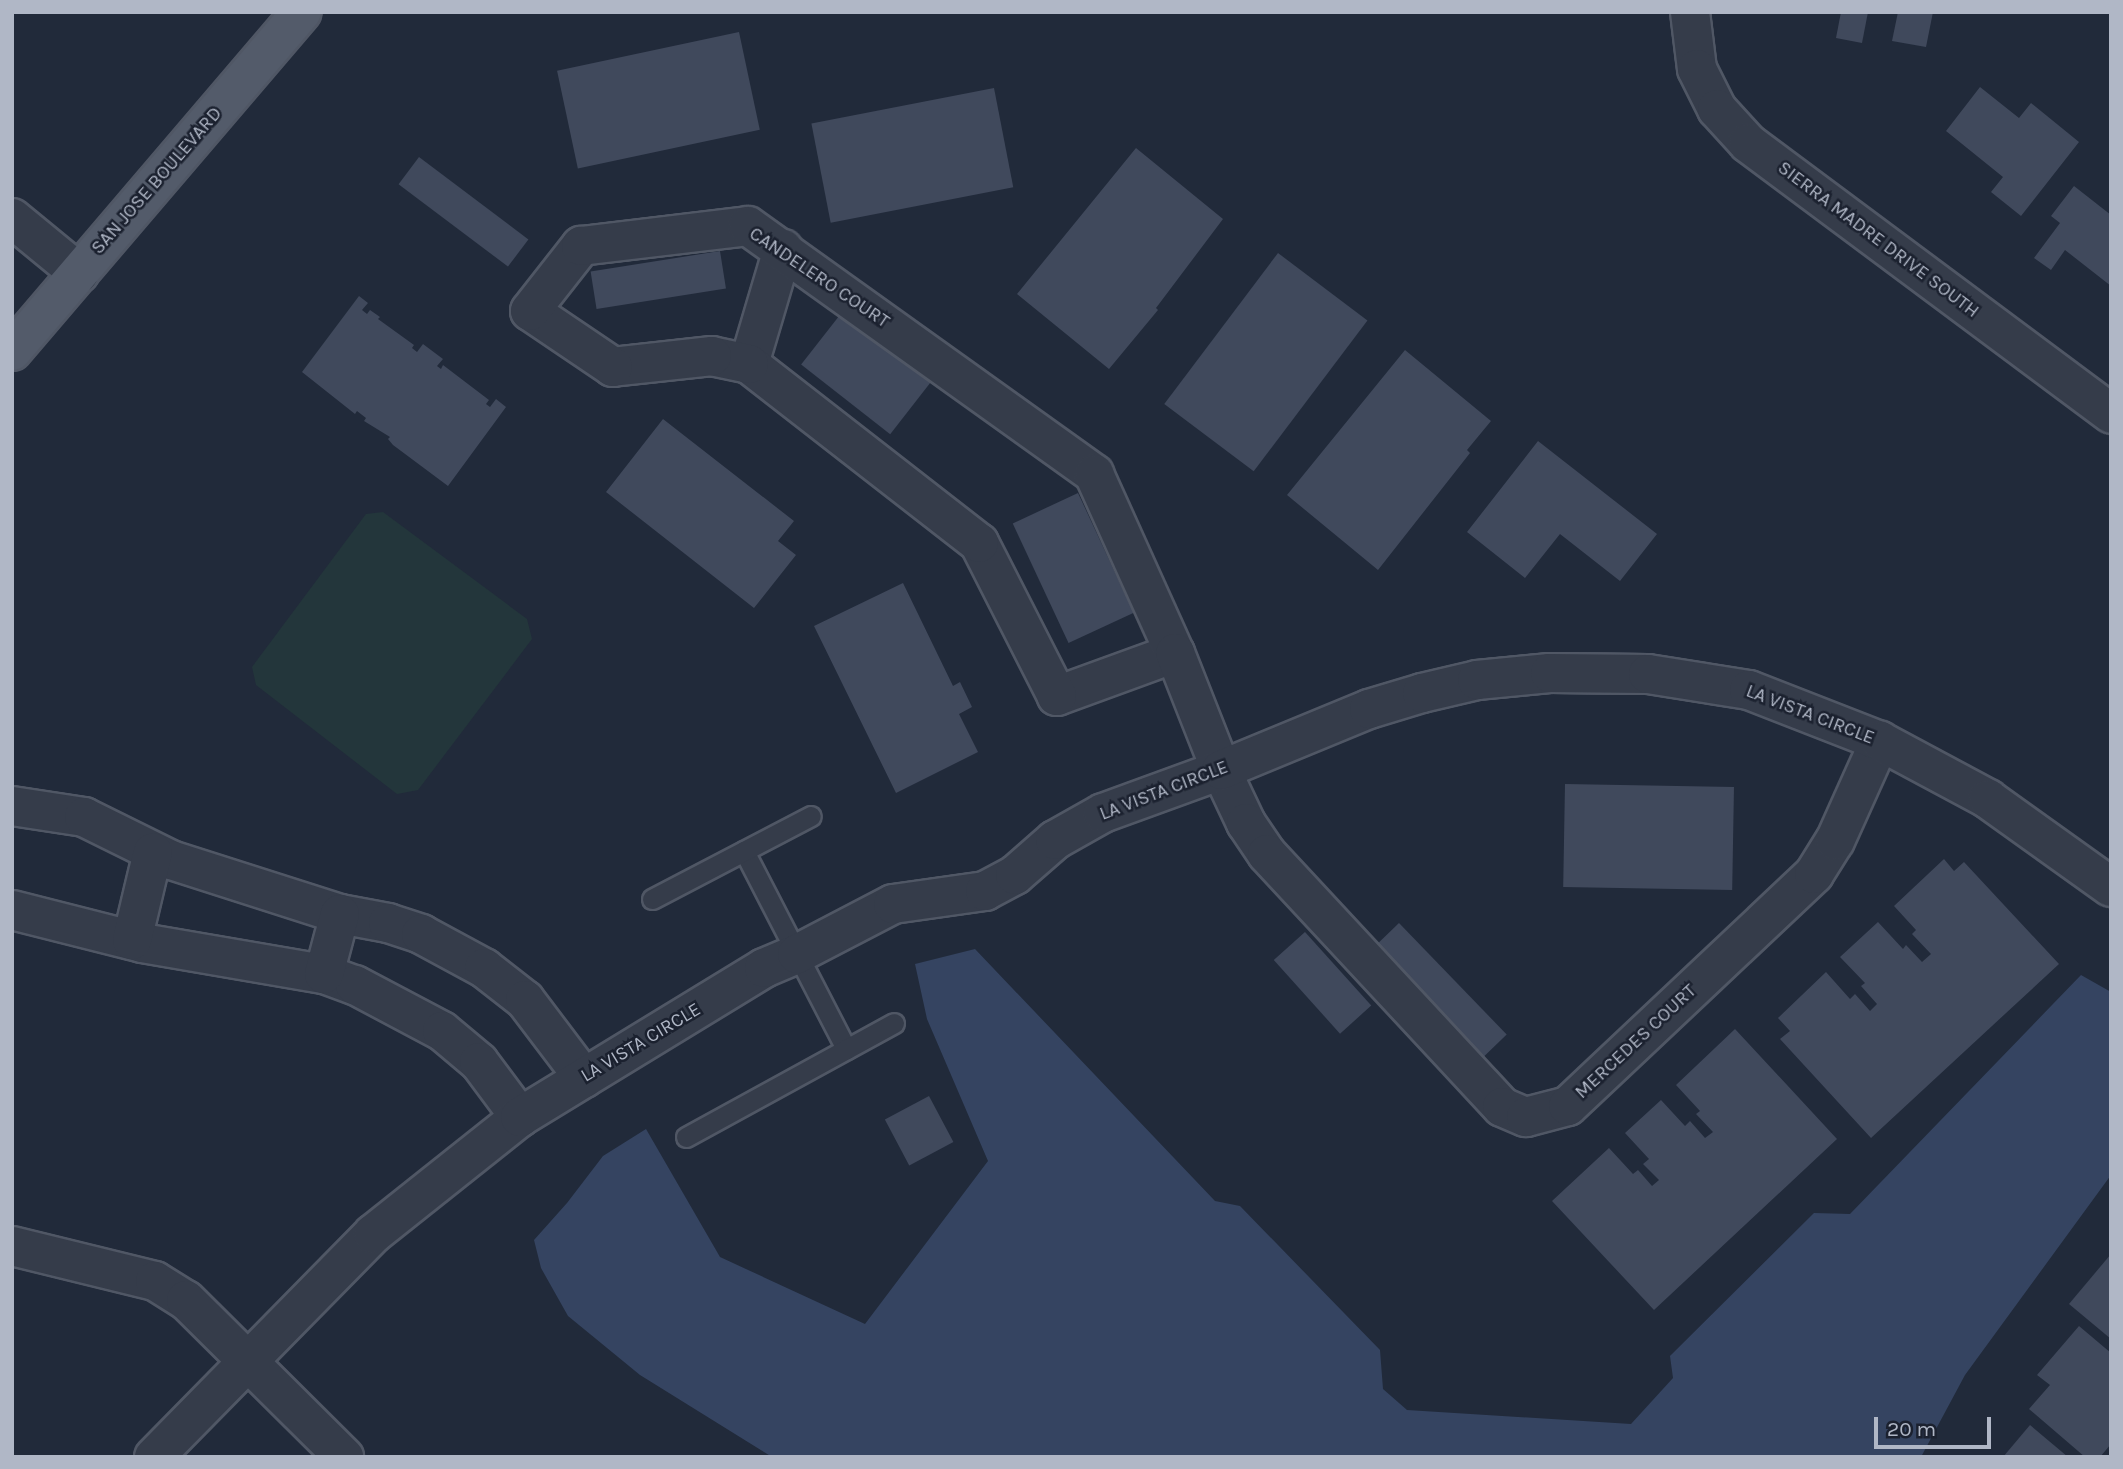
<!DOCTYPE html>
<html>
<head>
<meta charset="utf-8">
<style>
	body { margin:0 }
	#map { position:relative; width:2123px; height:1469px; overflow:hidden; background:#212a3a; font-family:Karla,sans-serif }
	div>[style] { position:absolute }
	.green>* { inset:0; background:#23363b }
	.water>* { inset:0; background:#354461 }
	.building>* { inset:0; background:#40495c; transform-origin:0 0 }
	.roads { filter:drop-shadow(2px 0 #505765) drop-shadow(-2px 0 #505765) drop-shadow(0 2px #505765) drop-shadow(0 -2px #505765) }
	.service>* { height:19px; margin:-9.5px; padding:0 9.5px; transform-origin:9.5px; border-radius:9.5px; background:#353c4a }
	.minor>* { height:38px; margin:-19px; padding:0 19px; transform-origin:19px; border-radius:19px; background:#353c4a }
	.primary>* { height:38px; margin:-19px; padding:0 19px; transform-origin:19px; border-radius:19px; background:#535b6a }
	span { translate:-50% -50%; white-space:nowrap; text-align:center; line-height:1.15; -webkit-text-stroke:5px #1b212f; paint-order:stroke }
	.street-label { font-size:19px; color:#b0b7c6 }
	.frame { position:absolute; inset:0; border:14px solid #b0b7c6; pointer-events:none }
	.scale { position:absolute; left:1874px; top:1417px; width:117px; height:32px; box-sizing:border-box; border:4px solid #b0b7c6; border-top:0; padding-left:9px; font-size:21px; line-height:24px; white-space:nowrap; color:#b0b7c6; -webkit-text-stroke:5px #1b212f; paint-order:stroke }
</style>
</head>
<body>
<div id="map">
	<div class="green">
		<div style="clip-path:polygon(383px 512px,527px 619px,532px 639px,418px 790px,397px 794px,256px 685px,252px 667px,366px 514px)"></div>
	</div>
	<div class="water">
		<div style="clip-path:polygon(975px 949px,1215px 1201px,1240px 1206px,1380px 1350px,1383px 1389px,1407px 1410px,1631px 1424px,1673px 1378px,1670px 1356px,1814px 1213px,1850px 1214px,2081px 975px,2111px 992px,2111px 1175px,1965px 1375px,1921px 1457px,772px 1457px,640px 1375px,568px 1316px,541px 1268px,534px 1240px,567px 1203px,603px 1156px,646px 1129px,720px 1257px,865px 1324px,988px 1161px,927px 1019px,915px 964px)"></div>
	</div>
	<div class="building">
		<div style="clip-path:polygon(1841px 12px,1868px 12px,1862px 43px,1836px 38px)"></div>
		<div style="clip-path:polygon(1898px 12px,1933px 12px,1926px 47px,1892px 41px)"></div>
		<div style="left:739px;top:32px;width:100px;height:186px;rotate:78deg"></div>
		<div style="clip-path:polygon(1980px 87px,2019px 118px,2031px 103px,2079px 142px,2021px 216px,1991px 192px,2003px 177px,1946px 131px)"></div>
		<div style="left:994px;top:88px;width:101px;height:186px;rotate:79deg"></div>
		<div style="clip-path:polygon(1136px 148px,1223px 219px,1156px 308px,1158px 310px,1109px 369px,1017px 294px)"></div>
		<div style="left:419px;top:157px;width:137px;height:34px;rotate:37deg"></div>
		<div style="clip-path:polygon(2074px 186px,2111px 215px,2111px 286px,2065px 250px,2051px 270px,2034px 258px,2060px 223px,2051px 216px)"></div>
		<div style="left:720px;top:251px;width:38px;height:131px;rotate:81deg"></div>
		<div style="left:1278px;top:253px;width:112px;height:189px;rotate:37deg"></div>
		<div style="clip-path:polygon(359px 296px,368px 303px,362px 310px,367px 314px,370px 310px,380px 317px,378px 319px,414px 345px,412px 348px,417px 352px,423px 344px,443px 359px,437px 366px,441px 369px,443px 365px,489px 400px,486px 404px,490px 407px,496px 399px,506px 407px,448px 486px,393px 445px,388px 439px,390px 437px,364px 421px,366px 418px,357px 411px,355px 414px,302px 372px)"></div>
		<div style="left:843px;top:311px;width:113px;height:68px;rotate:38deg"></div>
		<div style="clip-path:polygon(1405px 350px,1491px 421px,1467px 450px,1470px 453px,1378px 570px,1287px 495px)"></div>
		<div style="clip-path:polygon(663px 419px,794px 521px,778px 541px,796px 555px,754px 608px,606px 492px)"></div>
		<div style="clip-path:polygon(1538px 441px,1657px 534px,1620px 581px,1560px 534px,1525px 578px,1467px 532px)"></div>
		<div style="left:1078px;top:493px;width:132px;height:72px;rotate:65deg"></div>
		<div style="clip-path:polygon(903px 583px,953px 686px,960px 682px,972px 707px,959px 714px,978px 752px,896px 793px,814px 626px)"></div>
		<div style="left:1565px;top:784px;width:169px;height:103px;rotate:1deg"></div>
		<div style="clip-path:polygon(1944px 859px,1954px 871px,1964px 862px,2059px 964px,1871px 1138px,1780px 1039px,1790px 1031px,1778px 1018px,1826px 972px,1850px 999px,1855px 994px,1870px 1011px,1877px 1004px,1861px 986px,1865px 983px,1840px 957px,1878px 922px,1903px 949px,1906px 945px,1922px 962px,1931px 954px,1912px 934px,1916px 930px,1894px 906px)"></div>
		<div style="left:1399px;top:923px;width:155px;height:32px;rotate:46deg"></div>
		<div style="left:1305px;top:932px;width:99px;height:42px;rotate:48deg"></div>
		<div style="clip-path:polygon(1735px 1029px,1837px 1139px,1654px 1310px,1552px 1201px,1609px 1148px,1633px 1174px,1638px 1170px,1652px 1186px,1659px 1180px,1643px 1164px,1649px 1159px,1625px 1133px,1661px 1100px,1685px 1126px,1690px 1121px,1705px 1138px,1713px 1132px,1696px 1114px,1700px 1111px,1676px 1085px)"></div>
		<div style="left:929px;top:1096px;width:52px;height:50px;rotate:62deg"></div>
		<div style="clip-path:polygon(2111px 1254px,2111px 1339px,2069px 1304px)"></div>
		<div style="clip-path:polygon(2079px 1326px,2111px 1353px,2111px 1444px,2100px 1457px,2085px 1457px,2029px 1409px,2050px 1385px,2037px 1375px)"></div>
		<div style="clip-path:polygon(2030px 1425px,2068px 1457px,2003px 1457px)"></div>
	</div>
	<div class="roads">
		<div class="service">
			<div style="left:744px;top:851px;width:223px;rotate:62.7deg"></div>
			<div style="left:652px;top:899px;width:179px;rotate:-27.6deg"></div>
			<div style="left:686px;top:1137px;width:237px;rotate:-28.7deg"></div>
		</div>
		<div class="minor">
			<div style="left:1690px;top:12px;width:57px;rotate:83deg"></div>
			<div style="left:1697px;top:69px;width:45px;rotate:63.4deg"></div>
			<div style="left:1717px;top:109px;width:46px;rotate:47.6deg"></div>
			<div style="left:1748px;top:143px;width:453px;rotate:36.7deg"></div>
			<div style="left:12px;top:218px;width:87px;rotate:39.4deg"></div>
			<div style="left:749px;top:364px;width:120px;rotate:-73.5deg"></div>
			<div style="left:1175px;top:653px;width:126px;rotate:160deg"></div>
			<div style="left:1057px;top:696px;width:172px;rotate:-117deg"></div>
			<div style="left:979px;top:543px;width:291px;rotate:-142.1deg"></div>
			<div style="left:749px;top:364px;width:38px;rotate:-168deg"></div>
			<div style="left:712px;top:356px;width:100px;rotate:173.7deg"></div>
			<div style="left:613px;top:367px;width:100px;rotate:-146deg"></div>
			<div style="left:530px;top:311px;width:83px;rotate:-51.9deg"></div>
			<div style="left:581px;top:246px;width:168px;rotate:-6.8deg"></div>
			<div style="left:748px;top:226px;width:426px;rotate:35.6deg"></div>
			<div style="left:1094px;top:474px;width:196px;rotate:65.7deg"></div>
			<div style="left:1175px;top:653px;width:126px;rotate:68.5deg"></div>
			<div style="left:1221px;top:770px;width:59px;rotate:64.7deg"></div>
			<div style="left:1246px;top:823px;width:37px;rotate:56deg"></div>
			<div style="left:1267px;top:854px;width:345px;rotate:47.1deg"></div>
			<div style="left:1502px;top:1107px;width:26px;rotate:23deg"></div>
			<div style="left:1526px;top:1117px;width:43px;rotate:-14.7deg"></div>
			<div style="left:1568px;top:1106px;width:338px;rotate:-43.3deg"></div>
			<div style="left:1814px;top:874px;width:39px;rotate:-58deg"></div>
			<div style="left:1835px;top:841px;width:110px;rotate:-65.8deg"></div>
			<div style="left:12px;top:806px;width:73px;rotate:8.7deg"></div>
			<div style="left:84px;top:817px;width:97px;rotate:26.3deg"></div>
			<div style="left:171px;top:860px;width:177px;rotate:17.7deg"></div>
			<div style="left:340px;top:914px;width:49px;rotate:10.6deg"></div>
			<div style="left:388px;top:923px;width:35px;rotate:18deg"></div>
			<div style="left:421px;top:934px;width:72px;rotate:28.4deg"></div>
			<div style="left:484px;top:968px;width:52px;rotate:38deg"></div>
			<div style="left:525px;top:1000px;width:98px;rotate:52.9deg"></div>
			<div style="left:12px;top:910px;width:134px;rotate:14.2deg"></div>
			<div style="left:142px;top:943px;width:185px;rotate:9.7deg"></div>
			<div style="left:324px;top:974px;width:33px;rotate:20deg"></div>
			<div style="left:355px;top:985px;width:98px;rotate:27.9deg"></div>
			<div style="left:442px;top:1031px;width:48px;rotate:40deg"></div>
			<div style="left:479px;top:1062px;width:69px;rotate:53.3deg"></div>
			<div style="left:132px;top:940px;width:90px;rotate:-76.6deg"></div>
			<div style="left:324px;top:974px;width:62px;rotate:-75.1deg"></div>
			<div style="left:12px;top:1246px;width:147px;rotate:13.8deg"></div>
			<div style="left:155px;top:1281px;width:36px;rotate:32deg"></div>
			<div style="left:186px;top:1300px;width:223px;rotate:44.8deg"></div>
			<div style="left:154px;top:1457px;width:313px;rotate:-45.5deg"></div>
			<div style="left:373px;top:1234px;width:188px;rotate:-38.5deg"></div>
			<div style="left:520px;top:1117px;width:286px;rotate:-31.4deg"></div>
			<div style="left:764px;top:968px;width:36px;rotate:-23deg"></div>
			<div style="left:797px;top:954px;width:108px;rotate:-27.5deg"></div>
			<div style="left:893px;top:904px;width:93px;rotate:-8deg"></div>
			<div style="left:985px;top:891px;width:34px;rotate:-28deg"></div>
			<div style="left:1015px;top:875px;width:53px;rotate:-41.2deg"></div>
			<div style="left:1055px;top:840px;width:55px;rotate:-29.4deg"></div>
			<div style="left:1103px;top:813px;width:126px;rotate:-20deg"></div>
			<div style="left:1221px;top:770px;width:160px;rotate:-22.4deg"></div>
			<div style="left:1369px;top:709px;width:55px;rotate:-16.8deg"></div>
			<div style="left:1422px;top:693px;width:57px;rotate:-13.3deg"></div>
			<div style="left:1477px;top:680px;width:73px;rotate:-5.5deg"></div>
			<div style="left:1550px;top:673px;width:98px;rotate:0.6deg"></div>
			<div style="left:1648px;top:674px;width:102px;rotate:9deg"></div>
			<div style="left:1749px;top:690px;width:141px;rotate:21.3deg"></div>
			<div style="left:1880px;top:741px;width:123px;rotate:28.2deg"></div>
			<div style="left:1988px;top:799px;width:151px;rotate:35.6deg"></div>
		</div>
		<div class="primary">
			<div style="left:12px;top:351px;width:446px;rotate:-49.5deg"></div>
		</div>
	</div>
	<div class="street-label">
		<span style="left:157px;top:181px;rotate:-49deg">SAN JOSE BOULEVARD</span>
		<span style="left:1878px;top:240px;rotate:37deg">SIERRA MADRE DRIVE SOUTH</span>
		<span style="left:819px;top:278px;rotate:34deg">CANDELERO COURT</span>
		<span style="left:1810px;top:715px;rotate:21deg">LA VISTA CIRCLE</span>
		<span style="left:1164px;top:791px;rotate:-21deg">LA VISTA CIRCLE</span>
		<span style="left:1636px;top:1042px;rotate:-43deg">MERCEDES COURT</span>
		<span style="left:641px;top:1043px;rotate:-31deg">LA VISTA CIRCLE</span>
	</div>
	<div class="frame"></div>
	<div class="scale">20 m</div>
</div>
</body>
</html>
